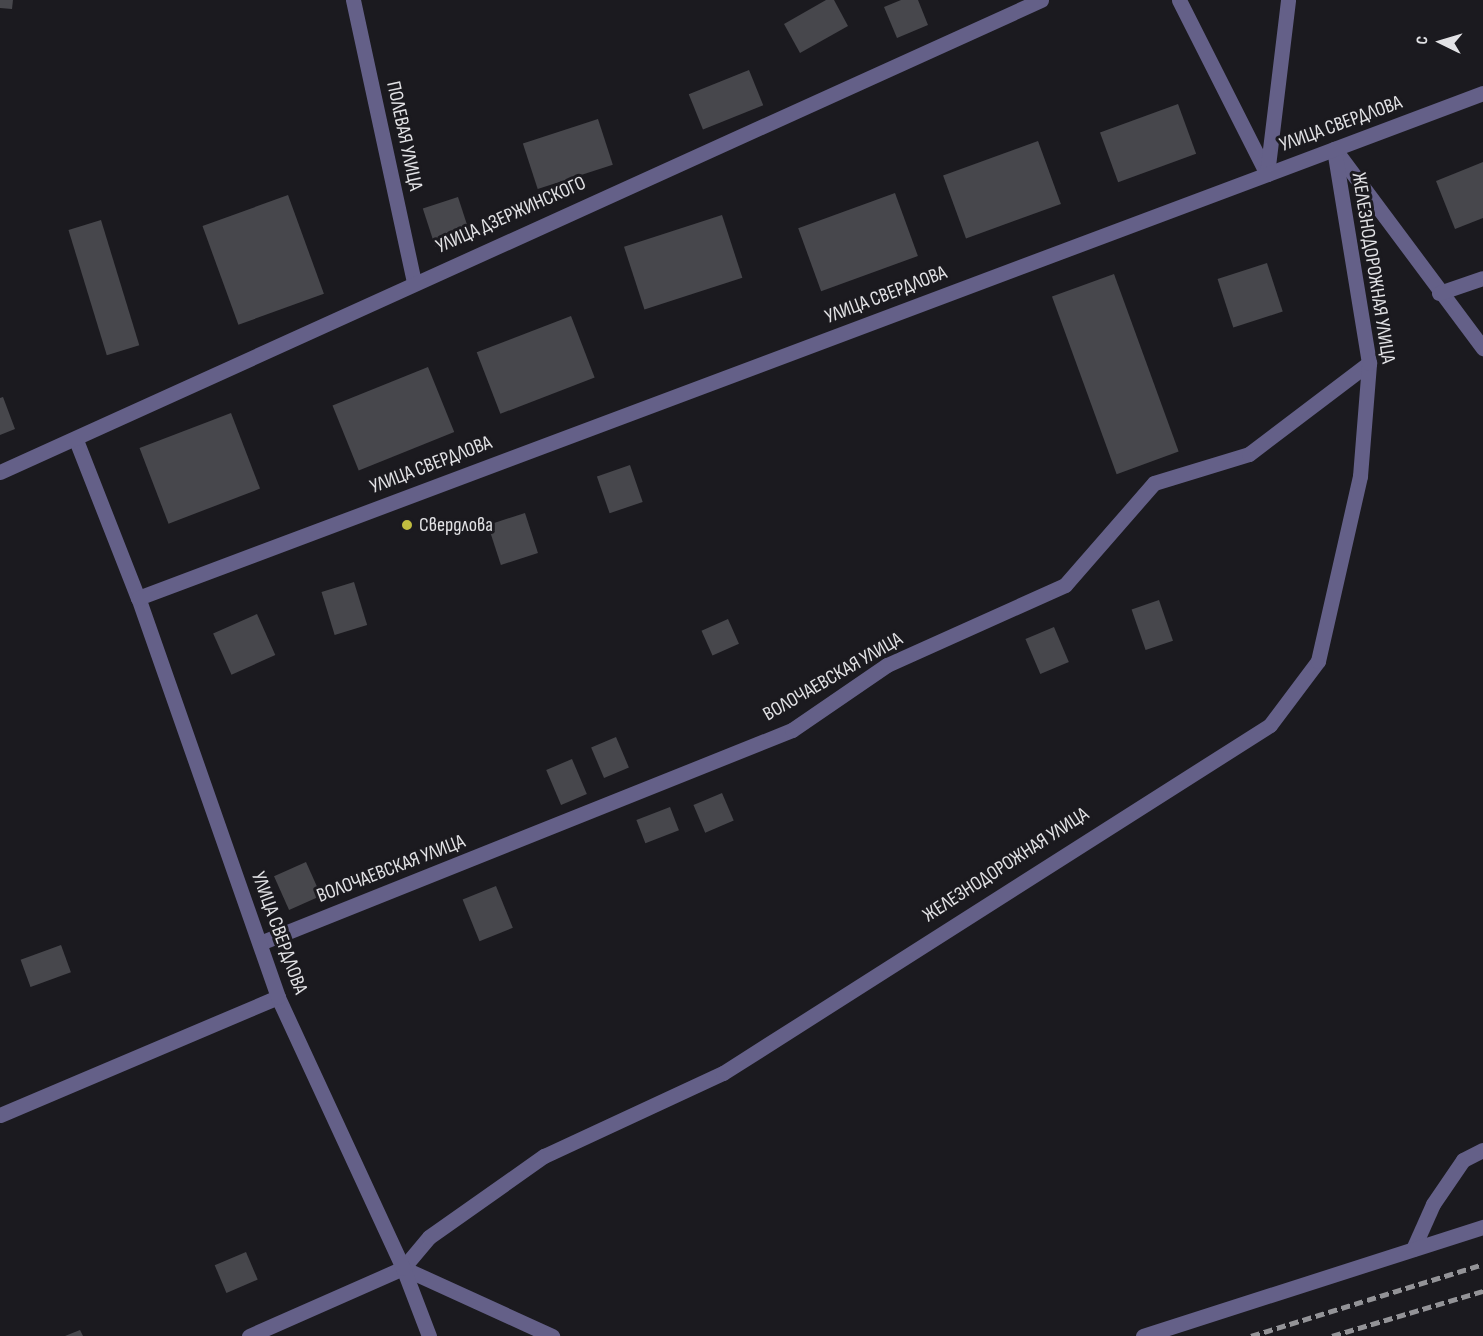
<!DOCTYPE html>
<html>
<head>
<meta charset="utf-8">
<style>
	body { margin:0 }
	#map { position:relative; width:1483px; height:1336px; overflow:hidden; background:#1b1a1f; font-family:"Sofia Sans Condensed",sans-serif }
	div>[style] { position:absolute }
	.building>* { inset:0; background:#47474c; transform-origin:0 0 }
	.minor>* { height:15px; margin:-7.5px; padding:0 7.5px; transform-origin:7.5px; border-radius:7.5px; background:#646088 }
	.rail>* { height:4.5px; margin-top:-2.25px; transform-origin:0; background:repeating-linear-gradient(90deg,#939397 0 9px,transparent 0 13.5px) }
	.dots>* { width:16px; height:16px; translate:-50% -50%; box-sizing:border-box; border:3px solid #1b1a1f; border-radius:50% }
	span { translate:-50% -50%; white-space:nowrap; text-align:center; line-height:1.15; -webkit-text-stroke:6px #1b1a1f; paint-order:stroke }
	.street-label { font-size:20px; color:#e2e2e5 }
	.poi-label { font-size:20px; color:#e2e2e5 }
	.left { translate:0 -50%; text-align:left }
	.north { position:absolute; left:1411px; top:12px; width:60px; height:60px; -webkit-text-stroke:4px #1b1a1f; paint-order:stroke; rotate:275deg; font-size:16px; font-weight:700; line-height:24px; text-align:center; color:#e2e2e5 }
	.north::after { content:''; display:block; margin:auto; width:21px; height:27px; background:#e2e2e5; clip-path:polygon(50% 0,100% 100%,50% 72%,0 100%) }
</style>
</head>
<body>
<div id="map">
	<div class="building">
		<div style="clip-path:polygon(0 0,13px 0,12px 9px,0 8px)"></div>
		<div style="clip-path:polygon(826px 0,834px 0,848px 26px,800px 53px,784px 24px)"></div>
		<div style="clip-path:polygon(901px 0,918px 0,928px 25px,897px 38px,884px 7px)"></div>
		<div style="left:749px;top:70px;width:38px;height:65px;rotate:68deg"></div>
		<div style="left:1178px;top:104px;width:53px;height:83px;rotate:70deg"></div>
		<div style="left:598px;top:119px;width:48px;height:79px;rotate:72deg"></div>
		<div style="left:1038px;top:141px;width:67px;height:101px;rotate:70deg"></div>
		<div style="clip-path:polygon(1483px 162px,1483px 218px,1455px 229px,1436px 181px)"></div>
		<div style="left:895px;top:193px;width:67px;height:103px;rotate:70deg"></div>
		<div style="left:288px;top:195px;width:105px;height:91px;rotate:70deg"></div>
		<div style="left:458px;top:197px;width:40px;height:37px;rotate:72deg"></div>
		<div style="left:722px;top:215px;width:66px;height:103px;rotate:72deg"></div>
		<div style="left:101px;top:220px;width:131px;height:34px;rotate:73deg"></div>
		<div style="left:1267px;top:263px;width:51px;height:52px;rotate:72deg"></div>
		<div style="left:1114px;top:274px;width:189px;height:66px;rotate:70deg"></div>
		<div style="left:571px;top:316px;width:66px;height:101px;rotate:69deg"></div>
		<div style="left:428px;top:367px;width:70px;height:103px;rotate:68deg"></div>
		<div style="clip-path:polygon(3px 397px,15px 429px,0 435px,0 398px)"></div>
		<div style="left:231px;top:413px;width:81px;height:98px;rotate:69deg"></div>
		<div style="left:630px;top:465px;width:39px;height:35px;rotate:71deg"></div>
		<div style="left:525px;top:513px;width:42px;height:39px;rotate:72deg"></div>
		<div style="left:354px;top:582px;width:45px;height:34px;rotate:73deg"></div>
		<div style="left:1159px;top:600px;width:43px;height:29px;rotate:71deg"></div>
		<div style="left:257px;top:614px;width:45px;height:48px;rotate:66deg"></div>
		<div style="left:728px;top:619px;width:27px;height:29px;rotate:66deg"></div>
		<div style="left:1054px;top:627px;width:38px;height:31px;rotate:67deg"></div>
		<div style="left:616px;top:737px;width:33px;height:27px;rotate:67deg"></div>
		<div style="left:572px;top:759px;width:38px;height:28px;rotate:67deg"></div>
		<div style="left:722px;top:793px;width:30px;height:31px;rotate:67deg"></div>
		<div style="left:670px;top:807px;width:25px;height:36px;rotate:69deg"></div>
		<div style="left:306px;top:862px;width:37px;height:35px;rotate:66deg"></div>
		<div style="left:496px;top:886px;width:45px;height:36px;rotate:68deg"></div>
		<div style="left:61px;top:945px;width:29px;height:43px;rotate:70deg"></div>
		<div style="left:246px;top:1252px;width:30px;height:34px;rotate:67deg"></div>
		<div style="clip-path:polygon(80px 1330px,83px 1336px,65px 1336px)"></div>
	</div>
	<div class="minor">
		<div style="left:353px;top:0;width:289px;rotate:77.8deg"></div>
		<div style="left:1179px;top:0;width:195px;rotate:63.2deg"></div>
		<div style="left:1336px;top:151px;width:246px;rotate:53.3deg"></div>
		<div style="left:1267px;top:174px;width:175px;rotate:-83.1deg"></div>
		<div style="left:1439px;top:293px;width:46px;rotate:-18.8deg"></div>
		<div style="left:76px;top:440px;width:170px;rotate:68.6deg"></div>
		<div style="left:0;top:472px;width:1143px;rotate:-24.39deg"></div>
		<div style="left:260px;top:943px;width:573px;rotate:-21.82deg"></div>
		<div style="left:792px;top:730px;width:115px;rotate:-34.4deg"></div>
		<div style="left:887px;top:665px;width:195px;rotate:-24.2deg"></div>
		<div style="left:1065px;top:585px;width:135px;rotate:-48.9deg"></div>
		<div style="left:1154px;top:483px;width:99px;rotate:-17deg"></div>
		<div style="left:1249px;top:454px;width:151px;rotate:-37.2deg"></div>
		<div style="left:0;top:1115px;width:302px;rotate:-23deg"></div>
		<div style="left:1413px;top:1249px;width:49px;rotate:-66deg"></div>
		<div style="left:1433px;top:1204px;width:53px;rotate:-55.7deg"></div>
		<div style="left:1463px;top:1160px;width:22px;rotate:-27deg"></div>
		<div style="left:403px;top:1268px;width:164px;rotate:24.5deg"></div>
		<div style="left:249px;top:1336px;width:168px;rotate:-23.8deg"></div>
		<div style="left:403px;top:1268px;width:40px;rotate:-50deg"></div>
		<div style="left:429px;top:1237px;width:141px;rotate:-35.2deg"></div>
		<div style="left:544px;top:1156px;width:197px;rotate:-24.9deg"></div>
		<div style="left:723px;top:1073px;width:648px;rotate:-32.46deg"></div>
		<div style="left:1270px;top:725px;width:80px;rotate:-53.1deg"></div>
		<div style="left:1318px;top:661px;width:190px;rotate:-77.2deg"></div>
		<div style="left:1360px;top:476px;width:113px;rotate:-85.4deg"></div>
		<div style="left:1369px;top:363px;width:217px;rotate:-99.3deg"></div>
		<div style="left:429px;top:1336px;width:73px;rotate:-110.9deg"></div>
		<div style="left:403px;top:1268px;width:298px;rotate:-114.8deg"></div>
		<div style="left:278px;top:997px;width:423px;rotate:-109.3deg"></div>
		<div style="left:138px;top:598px;width:1437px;rotate:-20.58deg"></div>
		<div style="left:1143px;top:1336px;width:357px;rotate:-17.8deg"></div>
	</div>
	<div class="rail">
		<div style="left:1251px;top:1336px;width:243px;rotate:-17.2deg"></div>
		<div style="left:1332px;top:1336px;width:158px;rotate:-16.6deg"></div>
	</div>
	<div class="dots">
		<div style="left:407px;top:525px;background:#c1bd40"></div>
	</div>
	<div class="street-label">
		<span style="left:1341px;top:124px;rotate:-20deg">УЛИЦА СВЕРДЛОВА</span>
		<span style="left:404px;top:136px;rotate:78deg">ПОЛЕВАЯ УЛИЦА</span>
		<span style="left:511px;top:215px;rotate:-24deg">УЛИЦА ДЗЕРЖИНСКОГО</span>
		<span style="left:1373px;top:268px;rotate:81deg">ЖЕЛЕЗНОДОРОЖНАЯ УЛИЦА</span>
		<span style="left:886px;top:295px;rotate:-21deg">УЛИЦА СВЕРДЛОВА</span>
		<span style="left:431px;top:465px;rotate:-21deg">УЛИЦА СВЕРДЛОВА</span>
		<span style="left:833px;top:677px;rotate:-30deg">ВОЛОЧАЕВСКАЯ УЛИЦА</span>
		<span style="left:1006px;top:865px;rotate:-33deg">ЖЕЛЕЗНОДОРОЖНАЯ УЛИЦА</span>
		<span style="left:391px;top:869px;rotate:-21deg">ВОЛОЧАЕВСКАЯ УЛИЦА</span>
		<span style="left:279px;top:933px;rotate:70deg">УЛИЦА СВЕРДЛОВА</span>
	</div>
	<div class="poi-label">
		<span class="left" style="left:419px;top:525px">Свердлова</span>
	</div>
	<div class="north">С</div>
</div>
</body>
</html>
